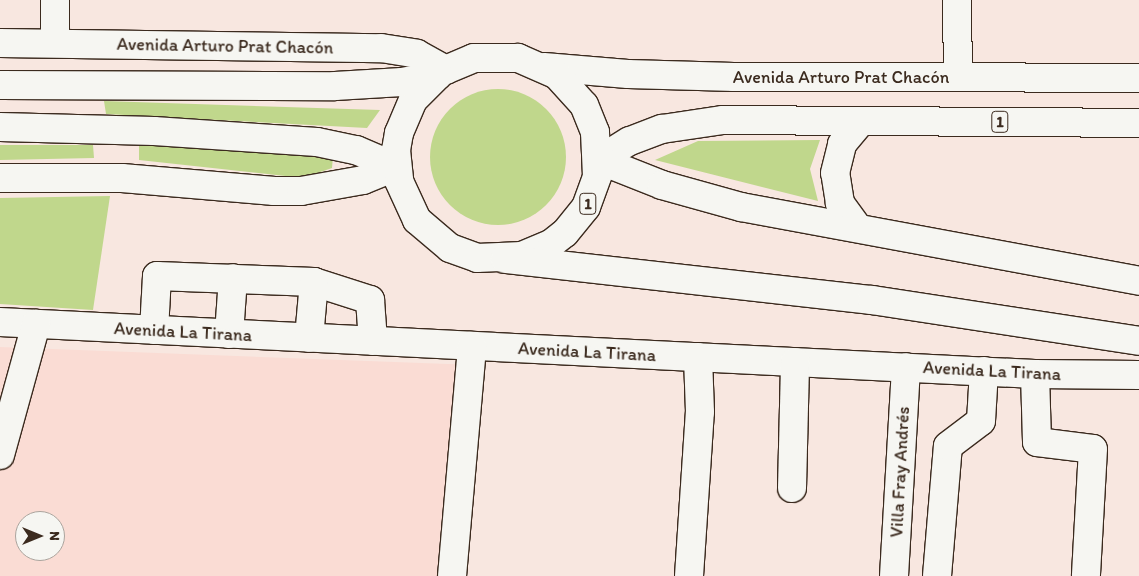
<!DOCTYPE html>
<html>
<head>
<meta charset="utf-8">
<style>
	body { margin:0 }
	#map { position:relative; width:1139px; height:576px; overflow:hidden; background:#f8e7e0; font-family:Itim,sans-serif }
	div>[style] { position:absolute }
	.built>* { inset:0; background:#fadcd4 }
	.green>* { inset:0; background:#c0d78c }
	.round { border-radius:50% }
	.roads { filter:drop-shadow(1px 0 #3b2a1e) drop-shadow(-1px 0 #3b2a1e) drop-shadow(0 1px #3b2a1e) drop-shadow(0 -1px #3b2a1e) }
	.minor>* { height:28px; margin:-14px; padding:0 14px; transform-origin:14px; border-radius:14px; background:#f6f6f2 }
	.major>* { height:28px; margin:-14px; padding:0 14px; transform-origin:14px; border-radius:14px; background:#f6f6f2 }
	.highway>* { height:28px; margin:-14px; padding:0 14px; transform-origin:14px; border-radius:14px; background:#f6f6f2 }
	span { translate:-50% -50%; white-space:nowrap; text-align:center; line-height:1.15; -webkit-text-stroke:5px #f6f6f2; paint-order:stroke }
	.shield-label span { padding:1px 4px; background:#f6f6f2; border:1px solid; border-radius:4px; -webkit-text-stroke-width:0 }
	.shield-label { font-size:16px; color:#3b2a1e; font-weight:700 }
	.street-label { font-size:18px; color:#3b2a1e }
	.north { position:absolute; left:15px; top:511px; width:50px; height:50px; box-sizing:border-box; background:#f6f6f2; border:1px solid #aba49d; border-radius:50%; rotate:90deg; font-size:14px; font-weight:700; line-height:20px; text-align:center; color:#3b2a1e }
	.north::after { content:''; display:block; margin:auto; width:18px; height:22px; background:#3b2a1e; clip-path:polygon(50% 0,100% 100%,50% 72%,0 100%) }
</style>
</head>
<body>
<div id="map">
	<div class="built">
		<div style="clip-path:polygon(evenodd,0 347px,475px 365px,462px 576px,0 576px,0 347px,25px 521px,55px 521px,55px 551px,25px 551px,25px 521px)"></div>
	</div>
	<div class="green">
		<div class="round" style="left:430px;top:89px;width:136px;height:136px"></div>
		<div style="clip-path:polygon(104px 101px,380px 110px,367px 128px,106px 114px)"></div>
		<div style="clip-path:polygon(820px 140px,810px 169px,818px 201px,655px 160px,698px 141px)"></div>
		<div style="clip-path:polygon(139px 143px,333px 156px,332px 168px,303px 178px,139px 160px)"></div>
		<div style="clip-path:polygon(0 145px,93px 145px,94px 158px,0 160px)"></div>
		<div style="clip-path:polygon(110px 196px,93px 310px,0 304px,0 198px)"></div>
	</div>
	<div class="roads">
		<div class="minor">
			<div style="left:957px;top:0;width:77px;rotate:89.3deg"></div>
			<div style="left:0;top:43px;width:381px;rotate:0.8deg"></div>
			<div style="left:381px;top:48px;width:36px;rotate:9deg"></div>
			<div style="left:417px;top:54px;width:33px;rotate:29deg"></div>
			<div style="left:55px;top:43px;width:43px;rotate:-90deg"></div>
			<div style="left:0;top:178px;width:122px"></div>
			<div style="left:122px;top:178px;width:153px;rotate:4.9deg"></div>
			<div style="left:274px;top:191px;width:27px"></div>
			<div style="left:301px;top:191px;width:63px;rotate:-10.1deg"></div>
			<div style="left:363px;top:180px;width:35px;rotate:-22deg"></div>
			<div style="left:314px;top:282px;width:59px;rotate:17.8deg"></div>
			<div style="left:370px;top:300px;width:41px;rotate:85.8deg"></div>
			<div style="left:0;top:322px;width:1036px;rotate:2.88deg"></div>
			<div style="left:1035px;top:374px;width:104px;rotate:0.6deg"></div>
			<div style="left:154px;top:330px;width:54px;rotate:-86.8deg"></div>
			<div style="left:157px;top:276px;width:157px;rotate:2.2deg"></div>
			<div style="left:314px;top:282px;width:56px;rotate:95.1deg"></div>
			<div style="left:229px;top:334px;width:56px;rotate:-85.9deg"></div>
			<div style="left:1035px;top:374px;width:68px;rotate:88.3deg"></div>
			<div style="left:1037px;top:442px;width:56px;rotate:7.1deg"></div>
			<div style="left:1093px;top:449px;width:127px;rotate:93.2deg"></div>
			<div style="left:0;top:455px;width:136px;rotate:-74.6deg"></div>
			<div style="left:792px;top:488px;width:126px;rotate:-88.6deg"></div>
			<div style="left:452px;top:576px;width:231px;rotate:-85deg"></div>
			<div style="left:689px;top:576px;width:164px;rotate:-86.2deg"></div>
			<div style="left:700px;top:412px;width:55px;rotate:-92.1deg"></div>
			<div style="left:894px;top:576px;width:209px;rotate:-86.7deg"></div>
			<div style="left:937px;top:576px;width:130px;rotate:-85.2deg"></div>
			<div style="left:948px;top:446px;width:41px;rotate:-37.1deg"></div>
			<div style="left:981px;top:421px;width:50px;rotate:-86.6deg"></div>
		</div>
		<div class="major">
			<div style="left:544px;top:67px;width:84px;rotate:4.8deg"></div>
			<div style="left:628px;top:74px;width:106px;rotate:1.6deg"></div>
			<div style="left:734px;top:77px;width:405px;rotate:0.1deg"></div>
			<div style="left:599px;top:160px;width:36px;rotate:-32deg"></div>
			<div style="left:630px;top:141px;width:34px;rotate:-21deg"></div>
			<div style="left:662px;top:129px;width:62px;rotate:-8.4deg"></div>
			<div style="left:723px;top:120px;width:416px;rotate:0.4deg"></div>
		</div>
		<div class="highway">
			<div style="left:438px;top:75px;width:35px;rotate:135deg"></div>
			<div style="left:413px;top:100px;width:36px;rotate:113deg"></div>
			<div style="left:399px;top:133px;width:17px;rotate:100deg"></div>
			<div style="left:396px;top:150px;width:31px;rotate:84deg"></div>
			<div style="left:399px;top:181px;width:43px;rotate:65.2deg"></div>
			<div style="left:417px;top:220px;width:43px;rotate:40.3deg"></div>
			<div style="left:450px;top:248px;width:29px;rotate:20deg"></div>
			<div style="left:477px;top:258px;width:45px;rotate:-2.5deg"></div>
			<div style="left:522px;top:256px;width:33px;rotate:-23deg"></div>
			<div style="left:552px;top:243px;width:16px;rotate:-38deg"></div>
			<div style="left:565px;top:233px;width:33px;rotate:-51deg"></div>
			<div style="left:586px;top:207px;width:33px;rotate:-70deg"></div>
			<div style="left:597px;top:176px;width:44px;rotate:-92.6deg"></div>
			<div style="left:595px;top:132px;width:29px;rotate:-112deg"></div>
			<div style="left:584px;top:105px;width:40px;rotate:-132deg"></div>
			<div style="left:557px;top:75px;width:43px;rotate:-156.4deg"></div>
			<div style="left:518px;top:58px;width:44px;rotate:180deg"></div>
			<div style="left:474px;top:58px;width:30px;rotate:157deg"></div>
			<div style="left:0;top:85px;width:335px;rotate:0.2deg"></div>
			<div style="left:335px;top:86px;width:67px;rotate:-3.4deg"></div>
			<div style="left:402px;top:82px;width:37px;rotate:-11deg"></div>
			<div style="left:0;top:127px;width:154px;rotate:1.5deg"></div>
			<div style="left:154px;top:131px;width:163px;rotate:3.9deg"></div>
			<div style="left:317px;top:142px;width:40px;rotate:12deg"></div>
			<div style="left:356px;top:150px;width:43px;rotate:23deg"></div>
			<div style="left:599px;top:160px;width:68px;rotate:21.6deg"></div>
			<div style="left:662px;top:185px;width:82px;rotate:15.6deg"></div>
			<div style="left:741px;top:207px;width:405px;rotate:10.5deg"></div>
			<div style="left:858px;top:228px;width:31px;rotate:-126deg"></div>
			<div style="left:840px;top:203px;width:30px;rotate:-99deg"></div>
			<div style="left:835px;top:173px;width:30px;rotate:-76deg"></div>
			<div style="left:842px;top:144px;width:30px;rotate:-50deg"></div>
			<div style="left:505px;top:259px;width:369px;rotate:6.4deg"></div>
			<div style="left:872px;top:300px;width:270px;rotate:8.7deg"></div>
		</div>
	</div>
	<div class="shield-label">
		<span style="left:1000px;top:122px">1</span>
		<span style="left:588px;top:204px">1</span>
	</div>
	<div class="street-label">
		<span style="left:225px;top:46px;rotate:1deg">Avenida Arturo Prat Chacón</span>
		<span style="left:841px;top:77px">Avenida Arturo Prat Chacón</span>
		<span style="left:183px;top:332px;rotate:3deg">Avenida La Tirana</span>
		<span style="left:587px;top:352px;rotate:3deg">Avenida La Tirana</span>
		<span style="left:992px;top:371px;rotate:3deg">Avenida La Tirana</span>
		<span style="left:900px;top:472px;rotate:-87deg">Villa Fray Andrés</span>
	</div>
	<div class="north">N</div>
</div>
</body>
</html>
